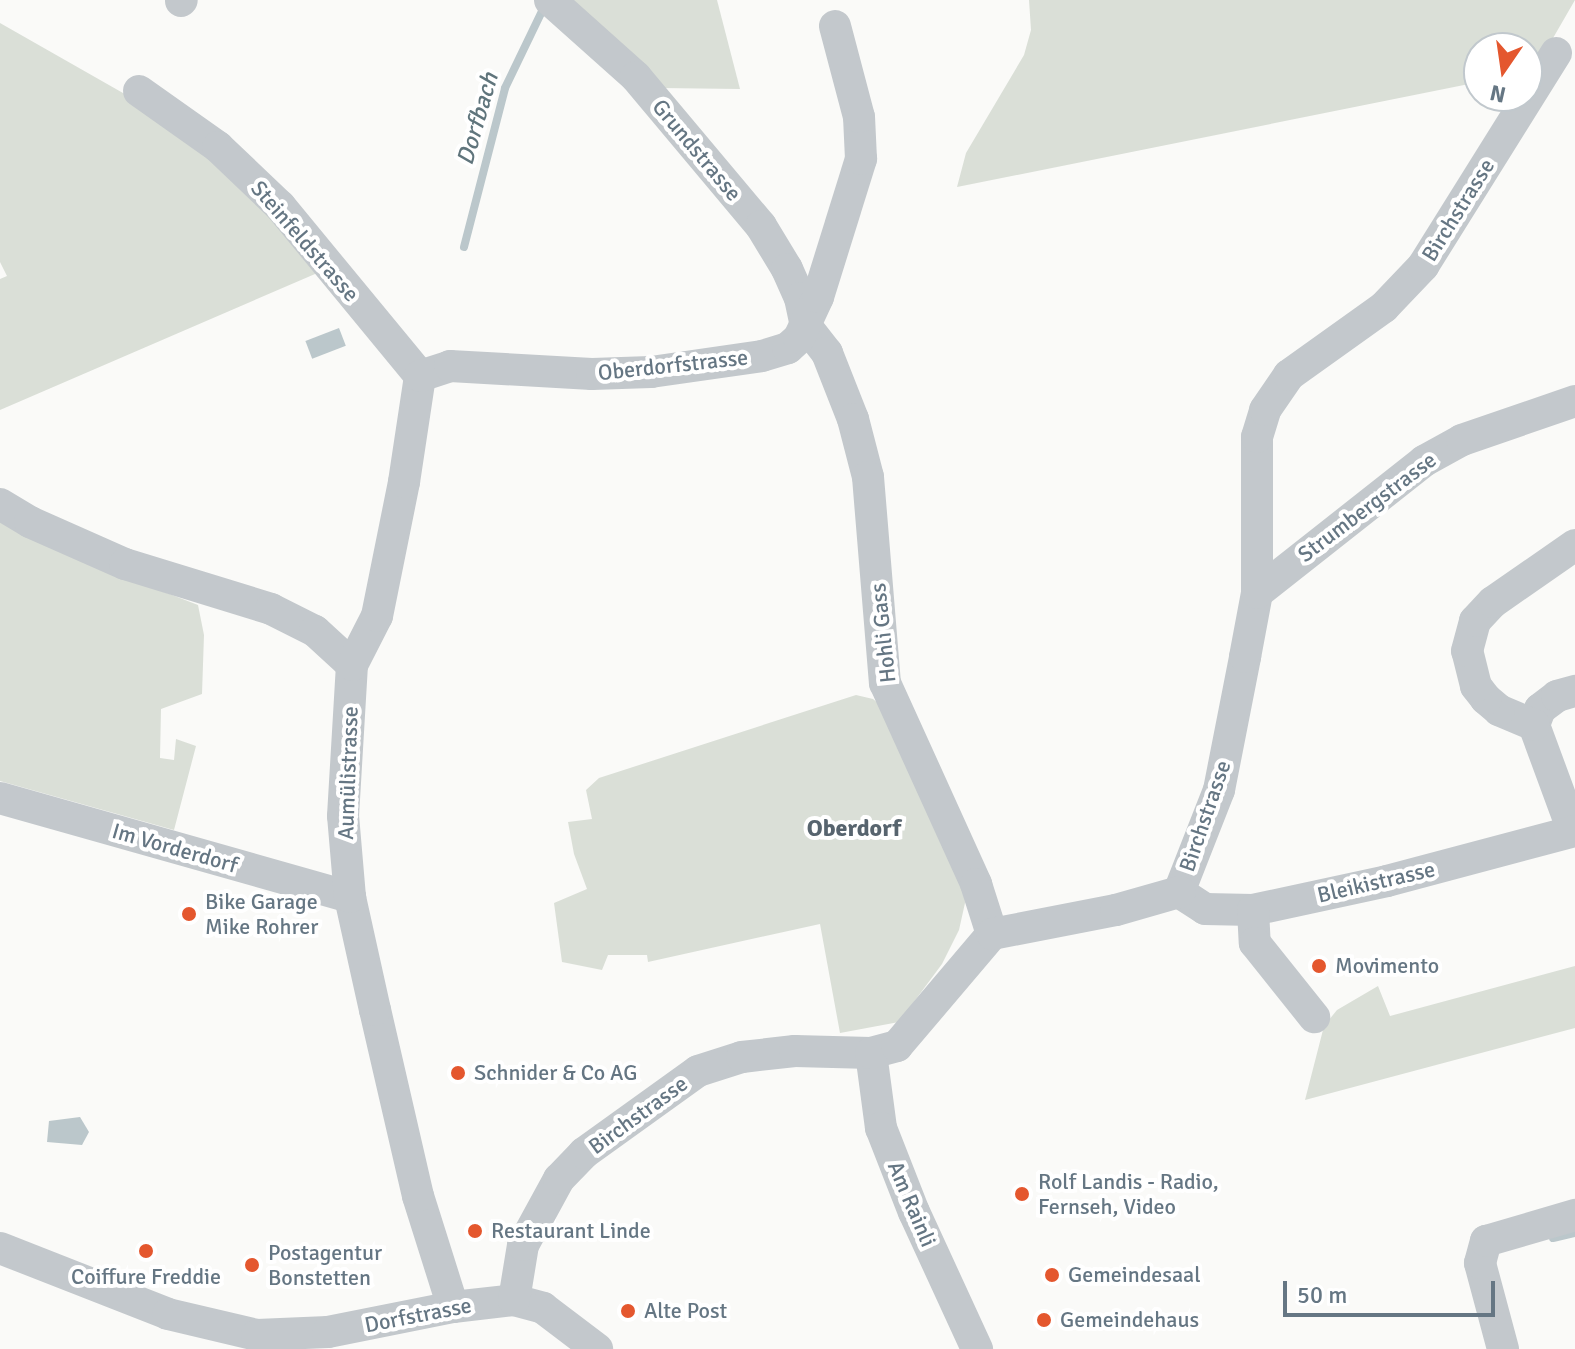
<!DOCTYPE html>
<html>
<head>
<meta charset="utf-8">
<style>
	body { margin:0 }
	#map { position:relative; width:1575px; height:1349px; overflow:hidden; background:#fafaf8; font-family:Signika,sans-serif }
	div>[style] { position:absolute }
	.green>* { inset:0; background:#dadfd7 }
	.water>* { inset:0; background:#bbc7cb; transform-origin:0 0 }
	.stream>* { height:8px; margin:-4px; padding:0 4px; transform-origin:4px; border-radius:4px; background:#bbc7cb }
	.minor>* { height:32px; margin:-16px; padding:0 16px; transform-origin:16px; border-radius:16px; background:#c3c8cc }
	.dots>* { width:22px; height:22px; translate:-50% -50%; box-sizing:border-box; border:4px solid #fff; border-radius:50% }
	span { translate:-50% -50%; white-space:nowrap; text-align:center; line-height:1.15; -webkit-text-stroke:8px #fff; paint-order:stroke }
	.street-label { font-size:22px; color:#657683 }
	.poi-label { font-size:22px; color:#657683 }
	.left { translate:0 -50%; text-align:left }
	.water-label { font-size:24px; color:#60757c; font-style:italic }
	.neighbourhood-label { font-size:24px; color:#57646e; font-weight:700 }
	.north { position:absolute; left:1463px; top:32px; width:80px; height:80px; box-sizing:border-box; background:#fff; border:2px solid #c1c8cd; border-radius:50%; rotate:193deg; font-size:22px; font-weight:700; line-height:32px; text-align:center; color:#657683 }
	.north::after { content:''; display:block; margin:auto; width:28px; height:36px; background:#e4572e; clip-path:polygon(50% 0,100% 100%,50% 72%,0 100%) }
	.scale { position:absolute; left:1283px; top:1281px; width:212px; height:36px; box-sizing:border-box; border:4px solid #657683; border-top:0; padding-left:10px; font-size:24px; line-height:28px; white-space:nowrap; color:#657683; -webkit-text-stroke:6px #fff; paint-order:stroke }
</style>
</head>
<body>
<div id="map">
	<div class="green">
		<div style="clip-path:polygon(567px 0,717px 0,740px 89px,660px 88px)"></div>
		<div style="clip-path:polygon(1029px 0,1575px 0,1534px 71px,1527px 72px,1527px 48px,1479px 48px,1479px 82px,957px 187px,966px 153px,1024px 55px,1031px 30px)"></div>
		<div style="clip-path:polygon(0 23px,130px 97px,224px 168px,322px 271px,0 410px,0 279px,7px 276px,0 262px)"></div>
		<div style="clip-path:polygon(0 517px,69px 555px,198px 605px,204px 635px,202px 694px,161px 709px,160px 758px,174px 760px,176px 739px,196px 746px,174px 830px,0 781px)"></div>
		<div style="clip-path:polygon(856px 695px,873px 699px,885px 709px,964px 884px,965px 903px,959px 930px,942px 964px,899px 1022px,840px 1033px,820px 924px,648px 962px,647px 955px,608px 955px,602px 970px,562px 962px,554px 903px,587px 889px,574px 854px,568px 822px,592px 819px,586px 790px,599px 778px)"></div>
		<div style="clip-path:polygon(1575px 966px,1575px 1028px,1305px 1100px,1324px 1026px,1337px 1010px,1378px 986px,1390px 1016px)"></div>
	</div>
	<div class="water">
		<div style="left:339px;top:328px;width:19px;height:36px;rotate:69deg"></div>
		<div style="clip-path:polygon(80px 1117px,89px 1132px,82px 1145px,47px 1142px,49px 1121px)"></div>
	</div>
	<div class="stream">
		<div style="left:464px;top:247px;width:164px;rotate:-75.5deg"></div>
		<div style="left:505px;top:88px;width:90px;rotate:-64.3deg"></div>
		<div style="left:1553px;top:1238px;width:23px;rotate:-13deg"></div>
	</div>
	<div class="minor">
		<div style="left:550px;top:0;width:115px;rotate:41.8deg"></div>
		<div style="left:636px;top:77px;width:194px;rotate:50deg"></div>
		<div style="left:761px;top:226px;width:50px;rotate:58.8deg"></div>
		<div style="left:787px;top:269px;width:32px;rotate:66deg"></div>
		<div style="left:800px;top:298px;width:29px;rotate:78deg"></div>
		<div style="left:806px;top:326px;width:34px;rotate:52deg"></div>
		<div style="left:827px;top:353px;width:71px;rotate:68.5deg"></div>
		<div style="left:853px;top:419px;width:60px;rotate:75.5deg"></div>
		<div style="left:868px;top:477px;width:207px;rotate:85.3deg"></div>
		<div style="left:885px;top:683px;width:221px;rotate:65.6deg"></div>
		<div style="left:976px;top:884px;width:52px;rotate:72.3deg"></div>
		<div style="left:181px;top:1px;width:1px;rotate:-45deg"></div>
		<div style="left:139px;top:91px;width:97px;rotate:35.3deg"></div>
		<div style="left:218px;top:147px;width:86px;rotate:43.6deg"></div>
		<div style="left:280px;top:206px;width:220px;rotate:50.5deg"></div>
		<div style="left:0;top:504px;width:35px;rotate:31deg"></div>
		<div style="left:30px;top:522px;width:104px;rotate:23.9deg"></div>
		<div style="left:125px;top:564px;width:153px;rotate:17.1deg"></div>
		<div style="left:271px;top:609px;width:49px;rotate:26.6deg"></div>
		<div style="left:315px;top:631px;width:50px;rotate:42.6deg"></div>
		<div style="left:1257px;top:593px;width:213px;rotate:-38.3deg"></div>
		<div style="left:1424px;top:461px;width:43px;rotate:-28.9deg"></div>
		<div style="left:1462px;top:440px;width:120px;rotate:-19deg"></div>
		<div style="left:1534px;top:725px;width:17px;rotate:-69deg"></div>
		<div style="left:1540px;top:709px;width:21px;rotate:-37deg"></div>
		<div style="left:1557px;top:696px;width:19px;rotate:-16deg"></div>
		<div style="left:0;top:798px;width:364px;rotate:15.8deg"></div>
		<div style="left:1573px;top:831px;width:113px;rotate:-110.2deg"></div>
		<div style="left:1534px;top:725px;width:38px;rotate:-157deg"></div>
		<div style="left:1499px;top:710px;width:17px;rotate:-140deg"></div>
		<div style="left:1486px;top:699px;width:16px;rotate:-128deg"></div>
		<div style="left:1476px;top:686px;width:36px;rotate:-104deg"></div>
		<div style="left:1467px;top:651px;width:31px;rotate:-75deg"></div>
		<div style="left:1475px;top:621px;width:26px;rotate:-47deg"></div>
		<div style="left:1493px;top:602px;width:100px;rotate:-34.8deg"></div>
		<div style="left:1179px;top:892px;width:110px;rotate:-68.6deg"></div>
		<div style="left:1219px;top:790px;width:136px;rotate:-78.9deg"></div>
		<div style="left:1245px;top:657px;width:65px;rotate:-79.4deg"></div>
		<div style="left:1257px;top:593px;width:156px;rotate:-90deg"></div>
		<div style="left:1257px;top:437px;width:28px;rotate:-73deg"></div>
		<div style="left:1265px;top:410px;width:42px;rotate:-55.6deg"></div>
		<div style="left:1289px;top:375px;width:117px;rotate:-35.6deg"></div>
		<div style="left:1384px;top:307px;width:57px;rotate:-46.4deg"></div>
		<div style="left:1423px;top:266px;width:251px;rotate:-58deg"></div>
		<div style="left:1179px;top:892px;width:31px;rotate:33deg"></div>
		<div style="left:1205px;top:909px;width:48px;rotate:1.2deg"></div>
		<div style="left:1253px;top:910px;width:137px;rotate:-12.2deg"></div>
		<div style="left:1387px;top:881px;width:195px;rotate:-14.9deg"></div>
		<div style="left:1253px;top:910px;width:33px;rotate:87deg"></div>
		<div style="left:1255px;top:943px;width:95px;rotate:51.4deg"></div>
		<div style="left:871px;top:1053px;width:76px;rotate:82.4deg"></div>
		<div style="left:881px;top:1128px;width:90px;rotate:68.6deg"></div>
		<div style="left:914px;top:1212px;width:151px;rotate:65.3deg"></div>
		<div style="left:0;top:1248px;width:180px;rotate:21.4deg"></div>
		<div style="left:168px;top:1314px;width:91px;rotate:13.3deg"></div>
		<div style="left:257px;top:1335px;width:71px;rotate:-2.4deg"></div>
		<div style="left:328px;top:1332px;width:127px;rotate:-11.3deg"></div>
		<div style="left:453px;top:1307px;width:61px;rotate:-6.5deg"></div>
		<div style="left:514px;top:1300px;width:30px;rotate:15deg"></div>
		<div style="left:543px;top:1308px;width:68px;rotate:37.2deg"></div>
		<div style="left:514px;top:1300px;width:56px;rotate:-80.7deg"></div>
		<div style="left:523px;top:1245px;width:75px;rotate:-61.4deg"></div>
		<div style="left:559px;top:1179px;width:36px;rotate:-46deg"></div>
		<div style="left:584px;top:1153px;width:140px;rotate:-35.7deg"></div>
		<div style="left:698px;top:1071px;width:46px;rotate:-17.7deg"></div>
		<div style="left:742px;top:1057px;width:53px;rotate:-6.5deg"></div>
		<div style="left:795px;top:1051px;width:76px;rotate:1.5deg"></div>
		<div style="left:871px;top:1053px;width:27px;rotate:-15deg"></div>
		<div style="left:897px;top:1046px;width:147px;rotate:-49.7deg"></div>
		<div style="left:992px;top:934px;width:126px;rotate:-11deg"></div>
		<div style="left:1116px;top:910px;width:66px;rotate:-15.9deg"></div>
		<div style="left:453px;top:1307px;width:116px;rotate:-107.5deg"></div>
		<div style="left:418px;top:1196px;width:191px;rotate:-103deg"></div>
		<div style="left:375px;top:1010px;width:116px;rotate:-102.5deg"></div>
		<div style="left:350px;top:897px;width:81px;rotate:-94.9deg"></div>
		<div style="left:343px;top:816px;width:151px;rotate:-86.6deg"></div>
		<div style="left:352px;top:665px;width:55px;rotate:-63deg"></div>
		<div style="left:377px;top:616px;width:137px;rotate:-78.6deg"></div>
		<div style="left:404px;top:482px;width:107px;rotate:-81.4deg"></div>
		<div style="left:420px;top:376px;width:32px;rotate:-18deg"></div>
		<div style="left:450px;top:366px;width:142px;rotate:3.2deg"></div>
		<div style="left:592px;top:374px;width:59px;rotate:-1.9deg"></div>
		<div style="left:651px;top:372px;width:112px;rotate:-8.2deg"></div>
		<div style="left:762px;top:356px;width:27px;rotate:-17deg"></div>
		<div style="left:788px;top:348px;width:15px;rotate:-42deg"></div>
		<div style="left:799px;top:338px;width:45px;rotate:-65.1deg"></div>
		<div style="left:818px;top:297px;width:145px;rotate:-72.7deg"></div>
		<div style="left:861px;top:159px;width:42px;rotate:-92.7deg"></div>
		<div style="left:859px;top:117px;width:94px;rotate:-104.8deg"></div>
		<div style="left:1503px;top:1349px;width:89px;rotate:-105deg"></div>
		<div style="left:1480px;top:1263px;width:23px;rotate:-75deg"></div>
		<div style="left:1486px;top:1241px;width:93px;rotate:-16.3deg"></div>
	</div>
	<div class="dots">
		<div style="left:189px;top:914px;background:#e4572e"></div>
		<div style="left:1319px;top:966px;background:#e4572e"></div>
		<div style="left:458px;top:1073px;background:#e4572e"></div>
		<div style="left:1022px;top:1194px;background:#e4572e"></div>
		<div style="left:475px;top:1231px;background:#e4572e"></div>
		<div style="left:146px;top:1251px;background:#e4572e"></div>
		<div style="left:252px;top:1265px;background:#e4572e"></div>
		<div style="left:1052px;top:1275px;background:#e4572e"></div>
		<div style="left:628px;top:1311px;background:#e4572e"></div>
		<div style="left:1044px;top:1320px;background:#e4572e"></div>
	</div>
	<div class="street-label">
		<span style="left:697px;top:150px;rotate:50deg">Grundstrasse</span>
		<span style="left:1458px;top:210px;rotate:-58deg">Birchstrasse</span>
		<span style="left:305px;top:241px;rotate:49deg">Steinfeldstrasse</span>
		<span style="left:673px;top:365px;rotate:-6deg">Oberdorfstrasse</span>
		<span style="left:1367px;top:507px;rotate:-37deg">Strumbergstrasse</span>
		<span style="left:883px;top:633px;rotate:-96deg">Hohli Gass</span>
		<span style="left:348px;top:773px;rotate:-88deg">Aumülistrasse</span>
		<span style="left:1205px;top:816px;rotate:-71deg">Birchstrasse</span>
		<span style="left:175px;top:848px;rotate:16deg">Im Vorderdorf</span>
		<span style="left:1376px;top:882px;rotate:-13deg">Bleikistrasse</span>
		<span style="left:638px;top:1115px;rotate:-36deg">Birchstrasse</span>
		<span style="left:912px;top:1204px;rotate:67deg">Am Rainli</span>
		<span style="left:418px;top:1315px;rotate:-11deg">Dorfstrasse</span>
	</div>
	<div class="poi-label">
		<span class="left" style="left:205px;top:914px">Bike Garage<br>Mike Rohrer</span>
		<span class="left" style="left:1335px;top:966px">Movimento</span>
		<span class="left" style="left:474px;top:1073px">Schnider &amp; Co AG</span>
		<span class="left" style="left:1038px;top:1194px">Rolf Landis - Radio,<br>Fernseh, Video</span>
		<span class="left" style="left:491px;top:1231px">Restaurant Linde</span>
		<span class="left" style="left:268px;top:1265px">Postagentur<br>Bonstetten</span>
		<span class="left" style="left:1068px;top:1275px">Gemeindesaal</span>
		<span style="left:146px;top:1277px">Coiffure Freddie</span>
		<span class="left" style="left:644px;top:1311px">Alte Post</span>
		<span class="left" style="left:1060px;top:1320px">Gemeindehaus</span>
	</div>
	<div class="water-label">
		<span style="left:478px;top:119px;rotate:-74deg">Dorfbach</span>
	</div>
	<div class="neighbourhood-label">
		<span style="left:854px;top:829px">Oberdorf</span>
	</div>
	<div class="north">N</div>
	<div class="scale">50 m</div>
</div>
</body>
</html>
